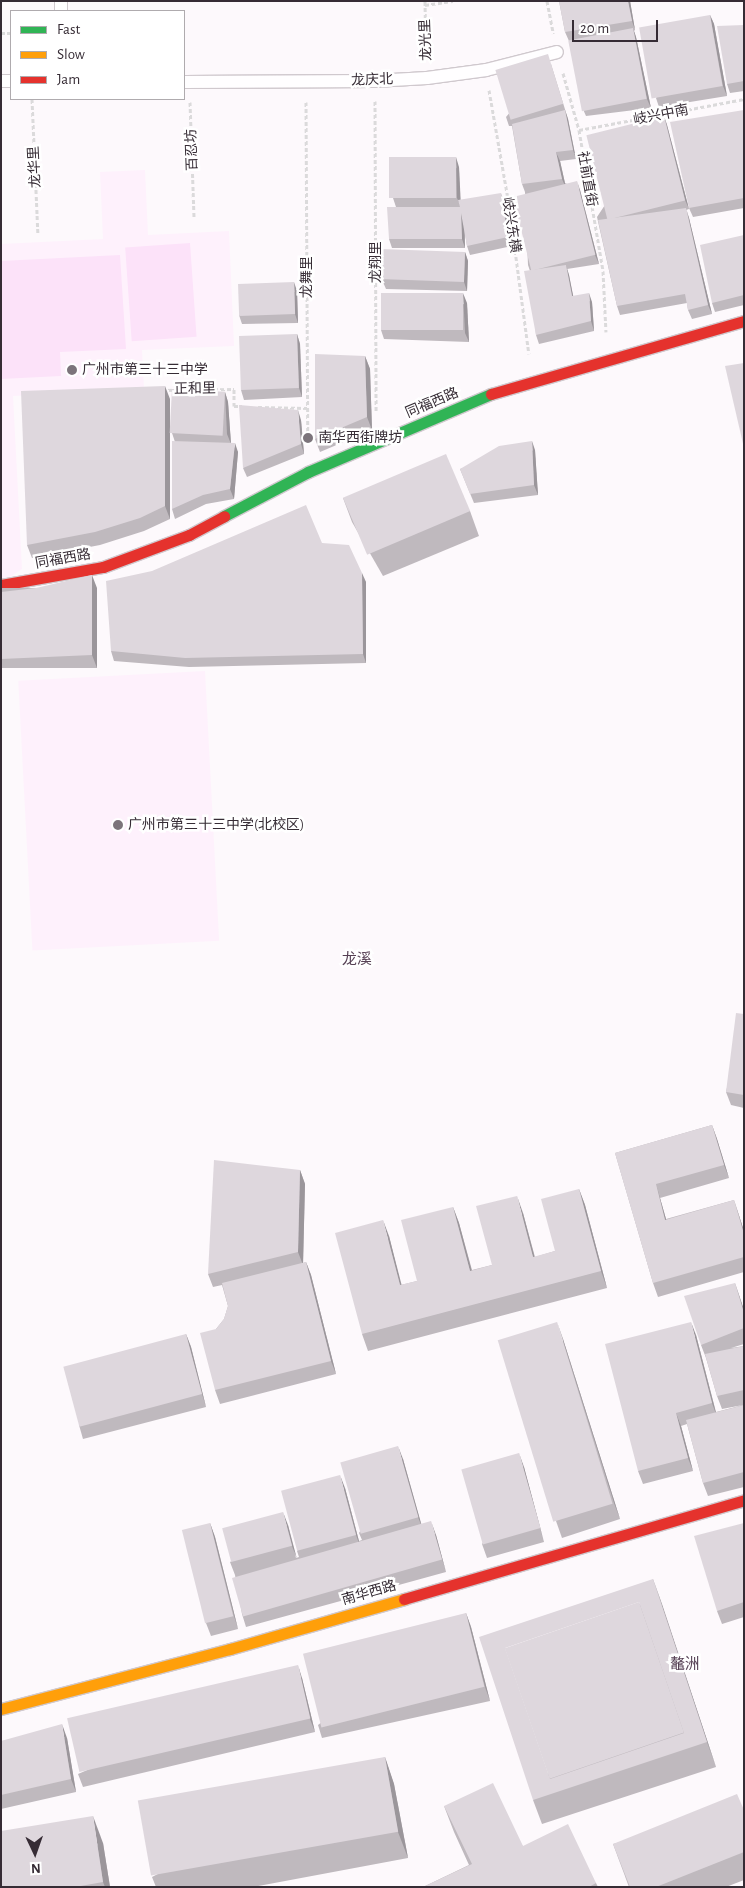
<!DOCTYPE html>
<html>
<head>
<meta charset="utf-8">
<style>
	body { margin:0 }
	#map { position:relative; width:745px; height:1888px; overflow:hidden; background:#fdf9fc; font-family:"Alegreya Sans","Noto Sans SC",sans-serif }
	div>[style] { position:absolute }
	.built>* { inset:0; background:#fef1fc; transform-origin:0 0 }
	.green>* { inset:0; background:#fce2f9; transform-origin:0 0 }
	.path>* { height:3px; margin-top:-1.5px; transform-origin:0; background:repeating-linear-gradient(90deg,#dbdadb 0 4px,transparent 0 6.5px) }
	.roads { filter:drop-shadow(1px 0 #d0c9ce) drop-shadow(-1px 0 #d0c9ce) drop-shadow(0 1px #d0c9ce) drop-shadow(0 -1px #d0c9ce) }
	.lane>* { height:12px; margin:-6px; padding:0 6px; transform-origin:6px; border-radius:6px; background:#fffeff }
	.fast>* { height:11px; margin:-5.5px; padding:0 5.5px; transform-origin:5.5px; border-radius:5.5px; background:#30b455 }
	.slow>* { height:11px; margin:-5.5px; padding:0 5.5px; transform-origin:5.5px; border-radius:5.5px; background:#ff9f0a }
	.jam>* { height:11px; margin:-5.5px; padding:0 5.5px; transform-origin:5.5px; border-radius:5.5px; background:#e5322d }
	.wall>* { inset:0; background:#bfb9be; transform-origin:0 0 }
	.shaded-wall>* { inset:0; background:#9b969b }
	.building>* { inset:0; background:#ded7dd; transform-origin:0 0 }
	.dots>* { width:14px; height:14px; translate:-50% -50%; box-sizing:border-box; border:2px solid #fff; border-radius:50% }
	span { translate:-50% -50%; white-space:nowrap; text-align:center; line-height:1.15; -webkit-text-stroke:5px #fff; paint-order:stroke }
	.street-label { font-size:14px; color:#362c35 }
	.poi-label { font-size:14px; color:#362c35 }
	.left { translate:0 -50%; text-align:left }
	.neighbourhood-label { font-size:15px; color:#564054 }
	.frame { position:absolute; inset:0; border:2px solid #362c35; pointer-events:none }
	.legend { position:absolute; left:10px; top:10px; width:175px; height:90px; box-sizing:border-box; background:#fff; border:1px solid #afabae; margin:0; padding:6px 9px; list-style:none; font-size:15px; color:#362c35 }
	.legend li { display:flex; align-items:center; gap:10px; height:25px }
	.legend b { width:25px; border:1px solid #afabae }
	.north { position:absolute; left:10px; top:1828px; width:50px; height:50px; -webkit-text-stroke:4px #fff; paint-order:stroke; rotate:177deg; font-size:14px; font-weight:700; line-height:20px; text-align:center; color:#362c35 }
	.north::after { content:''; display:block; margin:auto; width:18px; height:22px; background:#362c35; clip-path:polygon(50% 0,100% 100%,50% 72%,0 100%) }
	.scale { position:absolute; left:572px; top:20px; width:86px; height:22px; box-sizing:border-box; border:2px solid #362c35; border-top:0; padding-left:6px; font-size:15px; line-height:18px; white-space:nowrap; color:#362c35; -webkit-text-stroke:4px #fff; paint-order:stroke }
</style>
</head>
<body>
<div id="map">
	<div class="built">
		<div style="clip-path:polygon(145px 170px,148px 235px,229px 231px,234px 346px,142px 350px,144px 389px,13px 396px,22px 569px,1px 583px,1px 244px,103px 239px,100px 172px)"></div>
		<div style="left:205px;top:671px;width:270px;height:187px;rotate:87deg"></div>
	</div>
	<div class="green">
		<div style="left:190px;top:243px;width:94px;height:65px;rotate:86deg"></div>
		<div style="clip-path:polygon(120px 255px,126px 349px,60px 352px,61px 376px,1px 379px,1px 261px)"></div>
	</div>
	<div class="path">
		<div style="left:425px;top:1px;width:56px;rotate:89deg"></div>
		<div style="left:547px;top:1px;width:33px;rotate:79deg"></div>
		<div style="left:425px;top:5px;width:28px;rotate:-8deg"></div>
		<div style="left:1px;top:33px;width:10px"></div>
		<div style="left:563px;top:73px;width:59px;rotate:74.3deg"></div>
		<div style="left:579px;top:130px;width:143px;rotate:80.3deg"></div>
		<div style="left:603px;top:271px;width:61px;rotate:87.2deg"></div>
		<div style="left:489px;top:90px;width:117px;rotate:80.1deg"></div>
		<div style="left:509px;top:205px;width:150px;rotate:82.4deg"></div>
		<div style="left:32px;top:99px;width:135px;rotate:87.5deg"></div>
		<div style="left:375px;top:101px;width:311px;rotate:89.8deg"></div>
		<div style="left:190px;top:102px;width:115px;rotate:88deg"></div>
		<div style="left:306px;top:102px;width:339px;rotate:89.7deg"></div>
		<div style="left:579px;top:130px;width:168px;rotate:-10.6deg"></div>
		<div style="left:162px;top:390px;width:72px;rotate:-0.8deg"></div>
		<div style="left:234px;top:389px;width:17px;rotate:90deg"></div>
		<div style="left:234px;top:406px;width:8px"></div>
		<div style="left:258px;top:407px;width:49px;rotate:1.2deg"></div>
	</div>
	<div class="roads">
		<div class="lane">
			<div style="left:61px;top:11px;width:10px;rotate:-90deg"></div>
			<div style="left:1px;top:81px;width:10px"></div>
			<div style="left:184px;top:82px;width:191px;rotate:-0.3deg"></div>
			<div style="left:375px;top:81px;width:52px;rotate:-3.3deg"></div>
			<div style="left:427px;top:78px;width:60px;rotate:-7.7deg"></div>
			<div style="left:486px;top:70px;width:73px;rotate:-14.2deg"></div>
		</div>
		<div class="fast">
			<div style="left:224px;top:516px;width:95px;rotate:-27.6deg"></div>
			<div style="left:308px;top:472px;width:199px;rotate:-23.1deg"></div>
		</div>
		<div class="slow">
			<div style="left:1px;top:1709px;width:237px;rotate:-14.7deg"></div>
			<div style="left:230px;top:1649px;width:181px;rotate:-16deg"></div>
		</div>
		<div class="jam">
			<div style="left:491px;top:394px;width:263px;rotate:-16.1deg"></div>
			<div style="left:1px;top:585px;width:104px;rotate:-10deg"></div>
			<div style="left:103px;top:567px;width:92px;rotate:-20.4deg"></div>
			<div style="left:189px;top:535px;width:40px;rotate:-28deg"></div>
			<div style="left:404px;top:1599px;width:354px;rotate:-16.2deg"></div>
		</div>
	</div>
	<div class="wall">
		<div style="clip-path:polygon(559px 1px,630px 1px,635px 30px,634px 31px,636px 37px,651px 108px,586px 116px,582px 107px,569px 41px,565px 32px)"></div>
		<div style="clip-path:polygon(710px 15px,714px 24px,727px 96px,659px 107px,656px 98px)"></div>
		<div style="clip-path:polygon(744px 25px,744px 91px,730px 93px,727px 84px)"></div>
		<div style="clip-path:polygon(551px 64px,568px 119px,576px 159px,560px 161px,565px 183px,580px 190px,599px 264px,567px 269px,569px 275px,573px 296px,592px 302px,594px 331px,539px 344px,536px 335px,530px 271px,528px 265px,525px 192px,522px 184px,512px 126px,509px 126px,506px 117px)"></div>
		<div style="clip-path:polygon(744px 110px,744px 208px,693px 217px,689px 208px)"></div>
		<div style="clip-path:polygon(664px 116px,667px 125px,689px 209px,686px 210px,689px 218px,712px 314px,692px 319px,688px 310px,687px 303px,620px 315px,617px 306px,597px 217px)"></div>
		<div style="clip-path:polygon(459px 167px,460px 200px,504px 202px,512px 246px,470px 255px,467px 246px,465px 233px,465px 248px,392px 248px,389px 239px,460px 207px,396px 207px,393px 198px)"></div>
		<div style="clip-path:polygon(744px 235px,744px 305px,715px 312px,712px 303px)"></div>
		<div style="clip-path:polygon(465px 252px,468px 261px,467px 291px,386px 289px,382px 280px)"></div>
		<div style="clip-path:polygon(297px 291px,298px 323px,242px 324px,239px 315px)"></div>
		<div style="clip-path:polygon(467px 303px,469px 342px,384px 339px,381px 330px)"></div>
		<div style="clip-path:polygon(297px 334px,300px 344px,302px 397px,244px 400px,241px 390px)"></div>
		<div style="clip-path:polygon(365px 356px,370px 369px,372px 430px,320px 452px,315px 439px)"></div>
		<div style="clip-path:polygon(225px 392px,228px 402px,231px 443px,238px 452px,234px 499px,206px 504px,175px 519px,172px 509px,175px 442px,172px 433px)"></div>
		<div style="clip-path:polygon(170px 399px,170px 519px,144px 531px,100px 545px,32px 558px,27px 545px)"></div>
		<div style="clip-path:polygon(301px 420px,304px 454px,247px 477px,243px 468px)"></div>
		<div style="clip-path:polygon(535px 450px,538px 495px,474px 503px,460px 469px)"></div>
		<div style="clip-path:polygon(343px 498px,470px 511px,479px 536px,383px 576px,352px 522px)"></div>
		<div style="clip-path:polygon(322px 543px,366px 582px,366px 663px,189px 667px,114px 661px,111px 651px)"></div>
		<div style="left:97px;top:588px;width:80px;height:96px;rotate:90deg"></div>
		<div style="clip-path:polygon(744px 1014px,744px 1108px,731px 1105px,726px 1092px)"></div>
		<div style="clip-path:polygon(712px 1125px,717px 1139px,729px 1178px,660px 1198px,666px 1219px,734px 1200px,744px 1231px,744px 1272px,658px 1297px,653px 1283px,615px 1153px)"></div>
		<div style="clip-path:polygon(300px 1170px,305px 1184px,303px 1263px,306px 1262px,311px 1275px,336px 1374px,220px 1404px,215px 1390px,216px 1329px,224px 1319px,228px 1306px,222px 1285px,213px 1287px,208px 1274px)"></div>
		<div style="clip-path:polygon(579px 1189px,585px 1205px,607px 1288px,368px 1351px,362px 1334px,389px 1236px,401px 1285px,417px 1281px,453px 1207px,459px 1223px,472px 1270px,492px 1265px,523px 1213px,535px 1257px,555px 1251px)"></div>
		<div style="clip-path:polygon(735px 1283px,744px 1310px,744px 1344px,731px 1348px,744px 1346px,744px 1487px,708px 1496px,703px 1483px,687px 1424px,681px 1426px,693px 1471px,643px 1484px,638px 1471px,696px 1335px,716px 1412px,743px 1405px,722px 1409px,717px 1396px,706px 1358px,701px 1345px)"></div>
		<div style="clip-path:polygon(186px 1334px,191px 1347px,206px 1407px,83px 1439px,79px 1425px)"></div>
		<div style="clip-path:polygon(563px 1339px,620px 1519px,562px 1538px,556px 1521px)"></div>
		<div style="clip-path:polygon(403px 1459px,421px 1524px,436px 1535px,446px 1572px,246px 1627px,242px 1614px,235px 1575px,230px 1562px,288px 1525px,296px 1558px,299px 1557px,297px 1551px,345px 1488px,359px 1541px,362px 1540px,359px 1533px)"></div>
		<div style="clip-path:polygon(524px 1467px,544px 1542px,487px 1558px,482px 1544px)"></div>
		<div style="clip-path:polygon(210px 1523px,215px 1537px,238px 1629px,211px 1636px,206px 1623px)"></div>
		<div style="clip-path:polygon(744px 1523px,744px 1617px,722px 1624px,717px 1611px)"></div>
		<div style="clip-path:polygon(653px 1579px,716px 1767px,542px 1824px,533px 1800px)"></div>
		<div style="clip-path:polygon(466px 1613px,471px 1627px,490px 1701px,322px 1738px,318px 1725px)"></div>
		<div style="clip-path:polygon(302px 1678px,315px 1732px,83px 1787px,78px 1774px)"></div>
		<div style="clip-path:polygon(67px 1738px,76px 1792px,1px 1809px,1px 1741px)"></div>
		<div style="clip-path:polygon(385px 1757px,394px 1784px,408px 1858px,253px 1887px,156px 1887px,152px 1877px)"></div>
		<div style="clip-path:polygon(444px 1806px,596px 1883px,598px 1887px,423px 1887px,469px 1865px,454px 1832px)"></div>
		<div style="clip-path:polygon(744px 1810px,744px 1880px,726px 1887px,629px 1887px,613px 1844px)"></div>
		<div style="clip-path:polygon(103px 1843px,110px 1887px,1px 1887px)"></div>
	</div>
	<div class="shaded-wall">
		<div style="clip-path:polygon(628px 1px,630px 1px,635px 30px,632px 21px)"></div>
		<div style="clip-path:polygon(710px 15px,714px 24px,727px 96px,723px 86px)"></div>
		<div style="clip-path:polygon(633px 28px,636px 37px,651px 108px,647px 99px)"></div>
		<div style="clip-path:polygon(565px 110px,568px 119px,576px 159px,573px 150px)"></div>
		<div style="clip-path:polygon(664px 116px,667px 125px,689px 209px,685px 200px)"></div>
		<div style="clip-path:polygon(556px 152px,560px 161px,566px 188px,562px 179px)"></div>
		<div style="clip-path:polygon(456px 157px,459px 167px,461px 207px,457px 198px)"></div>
		<div style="clip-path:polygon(577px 181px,580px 190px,599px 264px,595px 255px)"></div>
		<div style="clip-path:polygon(501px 193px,504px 202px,512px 246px,508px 237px)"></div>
		<div style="clip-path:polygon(686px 208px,689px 218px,712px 314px,708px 305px)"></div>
		<div style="clip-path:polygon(461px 213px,464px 222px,465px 248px,462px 239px)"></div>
		<div style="clip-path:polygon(465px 252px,468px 261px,467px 291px,464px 282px)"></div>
		<div style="clip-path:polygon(566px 265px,569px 275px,575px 305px,572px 296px)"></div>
		<div style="clip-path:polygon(294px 282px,297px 291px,298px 323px,295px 314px)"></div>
		<div style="clip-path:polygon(463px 293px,467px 303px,469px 342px,465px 333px)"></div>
		<div style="clip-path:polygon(589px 293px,592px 302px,594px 331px,591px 321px)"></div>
		<div style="clip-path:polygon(297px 334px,300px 344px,302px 397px,299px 388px)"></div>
		<div style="clip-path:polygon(365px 356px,370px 369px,372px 430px,367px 417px)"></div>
		<div style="clip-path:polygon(165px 386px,170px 399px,170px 519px,165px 506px)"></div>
		<div style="clip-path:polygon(225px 392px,228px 402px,231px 444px,227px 434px)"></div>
		<div style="clip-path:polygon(298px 410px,301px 420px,304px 454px,301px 444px)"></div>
		<div style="clip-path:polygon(532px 441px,535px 450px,538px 495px,534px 485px)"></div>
		<div style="clip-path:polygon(235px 443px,238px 452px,234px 499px,230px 489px)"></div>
		<div style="clip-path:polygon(362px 573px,366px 582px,366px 663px,363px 654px)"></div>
		<div style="clip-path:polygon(92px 575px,97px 588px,97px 668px,92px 655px)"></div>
		<div style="clip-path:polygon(712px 1125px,717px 1139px,729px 1178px,724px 1165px)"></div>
		<div style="clip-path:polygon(300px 1170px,305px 1184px,303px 1265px,298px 1252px)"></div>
		<div style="clip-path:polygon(656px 1184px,670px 1233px,665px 1220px)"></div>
		<div style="clip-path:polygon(579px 1189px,585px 1205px,607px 1288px,601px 1271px)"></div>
		<div style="clip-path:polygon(517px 1196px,523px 1213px,539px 1274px,533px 1257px)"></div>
		<div style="clip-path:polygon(734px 1200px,744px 1231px,744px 1234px)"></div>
		<div style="clip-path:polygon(453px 1207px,459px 1223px,476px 1287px,470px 1271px)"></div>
		<div style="clip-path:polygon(383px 1220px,389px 1236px,406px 1302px,400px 1285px)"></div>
		<div style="clip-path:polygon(306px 1262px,311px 1275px,336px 1374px,331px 1361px)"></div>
		<div style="clip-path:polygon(735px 1283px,744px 1310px,744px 1313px)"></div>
		<div style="clip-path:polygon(557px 1322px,563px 1339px,620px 1519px,614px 1503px)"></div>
		<div style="clip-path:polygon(691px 1322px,696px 1335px,717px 1417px,712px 1403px)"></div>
		<div style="clip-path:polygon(186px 1334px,191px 1347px,206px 1407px,202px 1394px)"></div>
		<div style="clip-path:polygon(676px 1413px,681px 1426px,693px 1471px,688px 1458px)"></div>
		<div style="clip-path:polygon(398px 1446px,403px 1459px,423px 1530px,418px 1517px)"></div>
		<div style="clip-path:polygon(519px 1453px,524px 1467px,544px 1542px,540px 1528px)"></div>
		<div style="clip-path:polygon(340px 1475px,345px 1488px,361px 1549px,356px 1535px)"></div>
		<div style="clip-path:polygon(283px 1512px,288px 1525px,297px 1559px,292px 1546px)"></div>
		<div style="clip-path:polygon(431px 1521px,436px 1535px,446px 1572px,442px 1559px)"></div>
		<div style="clip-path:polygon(210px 1523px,215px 1537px,238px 1629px,234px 1616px)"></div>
		<div style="clip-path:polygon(653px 1579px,662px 1604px,716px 1767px,707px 1742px)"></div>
		<div style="clip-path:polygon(466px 1613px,471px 1627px,490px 1701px,485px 1687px)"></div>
		<div style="clip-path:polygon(298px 1665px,302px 1678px,315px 1732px,310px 1719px)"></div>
		<div style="clip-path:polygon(62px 1724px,67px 1738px,76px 1792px,71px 1779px)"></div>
		<div style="clip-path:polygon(385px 1757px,394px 1784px,408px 1858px,398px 1832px)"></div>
		<div style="clip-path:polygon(93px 1816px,103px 1843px,110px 1887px,105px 1887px,103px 1882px)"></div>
	</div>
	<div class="building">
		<div style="clip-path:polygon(559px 1px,628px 1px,632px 21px,565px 32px)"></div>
		<div style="left:710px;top:15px;width:72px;height:72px;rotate:80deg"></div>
		<div style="clip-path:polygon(744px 25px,744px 81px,727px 84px,717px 26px)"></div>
		<div style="left:633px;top:28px;width:72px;height:66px;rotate:79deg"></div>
		<div style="left:548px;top:54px;width:52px;height:55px;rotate:73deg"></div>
		<div style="clip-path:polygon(565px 110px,573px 150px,556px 152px,562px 179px,522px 184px,512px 124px)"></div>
		<div style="clip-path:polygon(744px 110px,744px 198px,689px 208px,670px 122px)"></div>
		<div style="left:664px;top:116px;width:87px;height:80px;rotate:76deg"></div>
		<div style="left:389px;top:157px;width:67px;height:41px"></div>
		<div style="left:577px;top:181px;width:76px;height:66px;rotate:76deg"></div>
		<div style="clip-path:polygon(501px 193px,508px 237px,467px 246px,461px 213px,462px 239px,389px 239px,387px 207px,460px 207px,458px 200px)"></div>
		<div style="clip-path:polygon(686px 208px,708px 305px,688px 310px,685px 294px,617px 306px,598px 220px)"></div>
		<div style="clip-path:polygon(744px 235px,744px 295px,712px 303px,700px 245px)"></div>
		<div style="left:465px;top:252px;width:30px;height:85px;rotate:92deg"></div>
		<div style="clip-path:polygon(566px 265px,572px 296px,589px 293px,591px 321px,536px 335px,524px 271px)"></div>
		<div style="left:294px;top:282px;width:32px;height:56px;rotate:88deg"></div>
		<div style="left:381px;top:293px;width:82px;height:37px"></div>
		<div style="left:297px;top:334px;width:54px;height:58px;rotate:88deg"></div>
		<div style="clip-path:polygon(315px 354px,365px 356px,367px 417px,315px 439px)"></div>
		<div style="clip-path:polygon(744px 363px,744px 448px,725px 366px)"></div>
		<div style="clip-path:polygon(165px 386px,165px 506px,140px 518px,95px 532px,27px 545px,21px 391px)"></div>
		<div style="left:172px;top:389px;width:53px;height:44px;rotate:3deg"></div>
		<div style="clip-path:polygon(239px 405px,298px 410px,301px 444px,243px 468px)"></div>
		<div style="clip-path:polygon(172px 441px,235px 443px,230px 489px,203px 495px,172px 509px)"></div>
		<div style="clip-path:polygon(532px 441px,534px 485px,470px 494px,460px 469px,499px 446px)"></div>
		<div style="left:446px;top:454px;width:62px;height:112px;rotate:67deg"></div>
		<div style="clip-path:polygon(306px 505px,322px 543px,349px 545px,362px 573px,363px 654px,185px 658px,111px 651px,106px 581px,152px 571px)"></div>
		<div style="clip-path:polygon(92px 575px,92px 655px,1px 659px,1px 592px,36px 588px)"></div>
		<div style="clip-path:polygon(736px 1013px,744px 1014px,744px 1095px,726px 1092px)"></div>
		<div style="clip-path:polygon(712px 1125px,724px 1165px,656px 1184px,665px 1220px,734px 1200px,744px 1234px,744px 1257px,653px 1283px,615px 1153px)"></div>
		<div style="clip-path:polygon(214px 1160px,300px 1170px,298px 1252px,208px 1274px)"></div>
		<div style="clip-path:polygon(579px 1189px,601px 1271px,362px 1334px,335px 1233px,383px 1220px,400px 1285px,417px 1281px,401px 1220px,453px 1207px,470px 1271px,492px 1265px,476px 1206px,517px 1196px,533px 1257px,555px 1251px,541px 1199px)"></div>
		<div style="clip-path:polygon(306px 1262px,331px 1361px,215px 1390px,200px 1333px,216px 1329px,224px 1319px,228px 1306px,222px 1283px)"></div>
		<div style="clip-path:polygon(735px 1283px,744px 1313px,744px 1328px,701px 1345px,684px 1296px)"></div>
		<div style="left:557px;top:1322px;width:190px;height:62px;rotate:73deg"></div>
		<div style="clip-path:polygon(691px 1322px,712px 1403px,676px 1413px,688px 1458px,638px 1471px,605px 1344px)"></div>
		<div style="left:186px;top:1334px;width:62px;height:127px;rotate:75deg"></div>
		<div style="clip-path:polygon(744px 1346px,744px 1390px,717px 1396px,705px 1354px)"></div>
		<div style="clip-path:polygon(744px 1405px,744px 1472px,703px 1483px,686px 1420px)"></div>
		<div style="left:398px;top:1446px;width:74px;height:60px;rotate:74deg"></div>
		<div style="left:519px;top:1453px;width:78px;height:60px;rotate:74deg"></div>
		<div style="left:340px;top:1475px;width:62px;height:61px;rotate:75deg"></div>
		<div style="left:283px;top:1512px;width:35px;height:63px;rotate:75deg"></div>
		<div style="left:431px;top:1521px;width:40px;height:207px;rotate:74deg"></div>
		<div style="left:210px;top:1523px;width:96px;height:29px;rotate:76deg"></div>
		<div style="clip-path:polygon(744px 1523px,744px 1602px,717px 1611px,694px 1536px)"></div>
		<div style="clip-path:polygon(evenodd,653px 1579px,707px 1742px,533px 1800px,479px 1637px,653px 1579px,639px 1602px,684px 1733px,550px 1779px,505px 1648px,639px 1602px)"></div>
		<div style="left:639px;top:1602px;width:138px;height:142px;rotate:71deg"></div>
		<div style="left:466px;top:1613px;width:76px;height:168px;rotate:76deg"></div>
		<div style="left:298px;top:1665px;width:55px;height:237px;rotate:77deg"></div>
		<div style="clip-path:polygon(62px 1724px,71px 1779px,1px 1795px,1px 1741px)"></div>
		<div style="left:385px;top:1757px;width:76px;height:251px;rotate:80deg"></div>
		<div style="clip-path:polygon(493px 1783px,523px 1846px,568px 1824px,596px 1883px,589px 1887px,423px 1887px,472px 1864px,444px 1806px)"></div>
		<div style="clip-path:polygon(737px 1794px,744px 1810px,744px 1852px,656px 1887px,630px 1887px,613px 1844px)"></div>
		<div style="clip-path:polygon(93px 1816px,103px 1882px,75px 1887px,1px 1887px,1px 1831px)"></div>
	</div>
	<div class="dots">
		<div style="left:72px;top:370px;background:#7c747b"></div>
		<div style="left:308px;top:438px;background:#7c747b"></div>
		<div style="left:118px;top:825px;background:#7c747b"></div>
	</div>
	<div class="street-label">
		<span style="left:426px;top:40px;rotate:-92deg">龙光里</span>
		<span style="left:372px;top:80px;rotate:-2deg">龙庆北</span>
		<span style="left:661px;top:115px;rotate:-11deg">岐兴中南</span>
		<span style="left:192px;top:150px;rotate:-92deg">百忍坊</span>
		<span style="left:35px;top:167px;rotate:-93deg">龙华里</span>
		<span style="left:587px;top:179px;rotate:80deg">社前直街</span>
		<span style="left:511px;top:225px;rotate:81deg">岐兴东横</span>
		<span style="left:376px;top:262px;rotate:-90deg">龙翔里</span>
		<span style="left:307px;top:277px;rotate:-90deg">龙舞里</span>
		<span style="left:195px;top:389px;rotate:-1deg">正和里</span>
		<span style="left:432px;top:403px;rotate:-23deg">同福西路</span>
		<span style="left:63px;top:559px;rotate:-10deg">同福西路</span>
		<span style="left:369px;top:1593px;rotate:-16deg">南华西路</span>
	</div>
	<div class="poi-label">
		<span class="left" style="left:82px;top:370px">广州市第三十三中学</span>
		<span class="left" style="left:318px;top:438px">南华西街牌坊</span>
		<span class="left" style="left:128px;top:825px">广州市第三十三中学(北校区)</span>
	</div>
	<div class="neighbourhood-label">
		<span style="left:357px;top:960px">龙溪</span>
		<span style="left:685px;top:1665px">鼇洲</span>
	</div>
	<div class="frame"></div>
	<ul class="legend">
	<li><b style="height:6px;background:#30b455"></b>Fast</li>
	<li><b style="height:6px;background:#ff9f0a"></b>Slow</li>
	<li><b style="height:6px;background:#e5322d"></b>Jam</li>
	</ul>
	<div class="north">N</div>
	<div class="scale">20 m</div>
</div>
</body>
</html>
